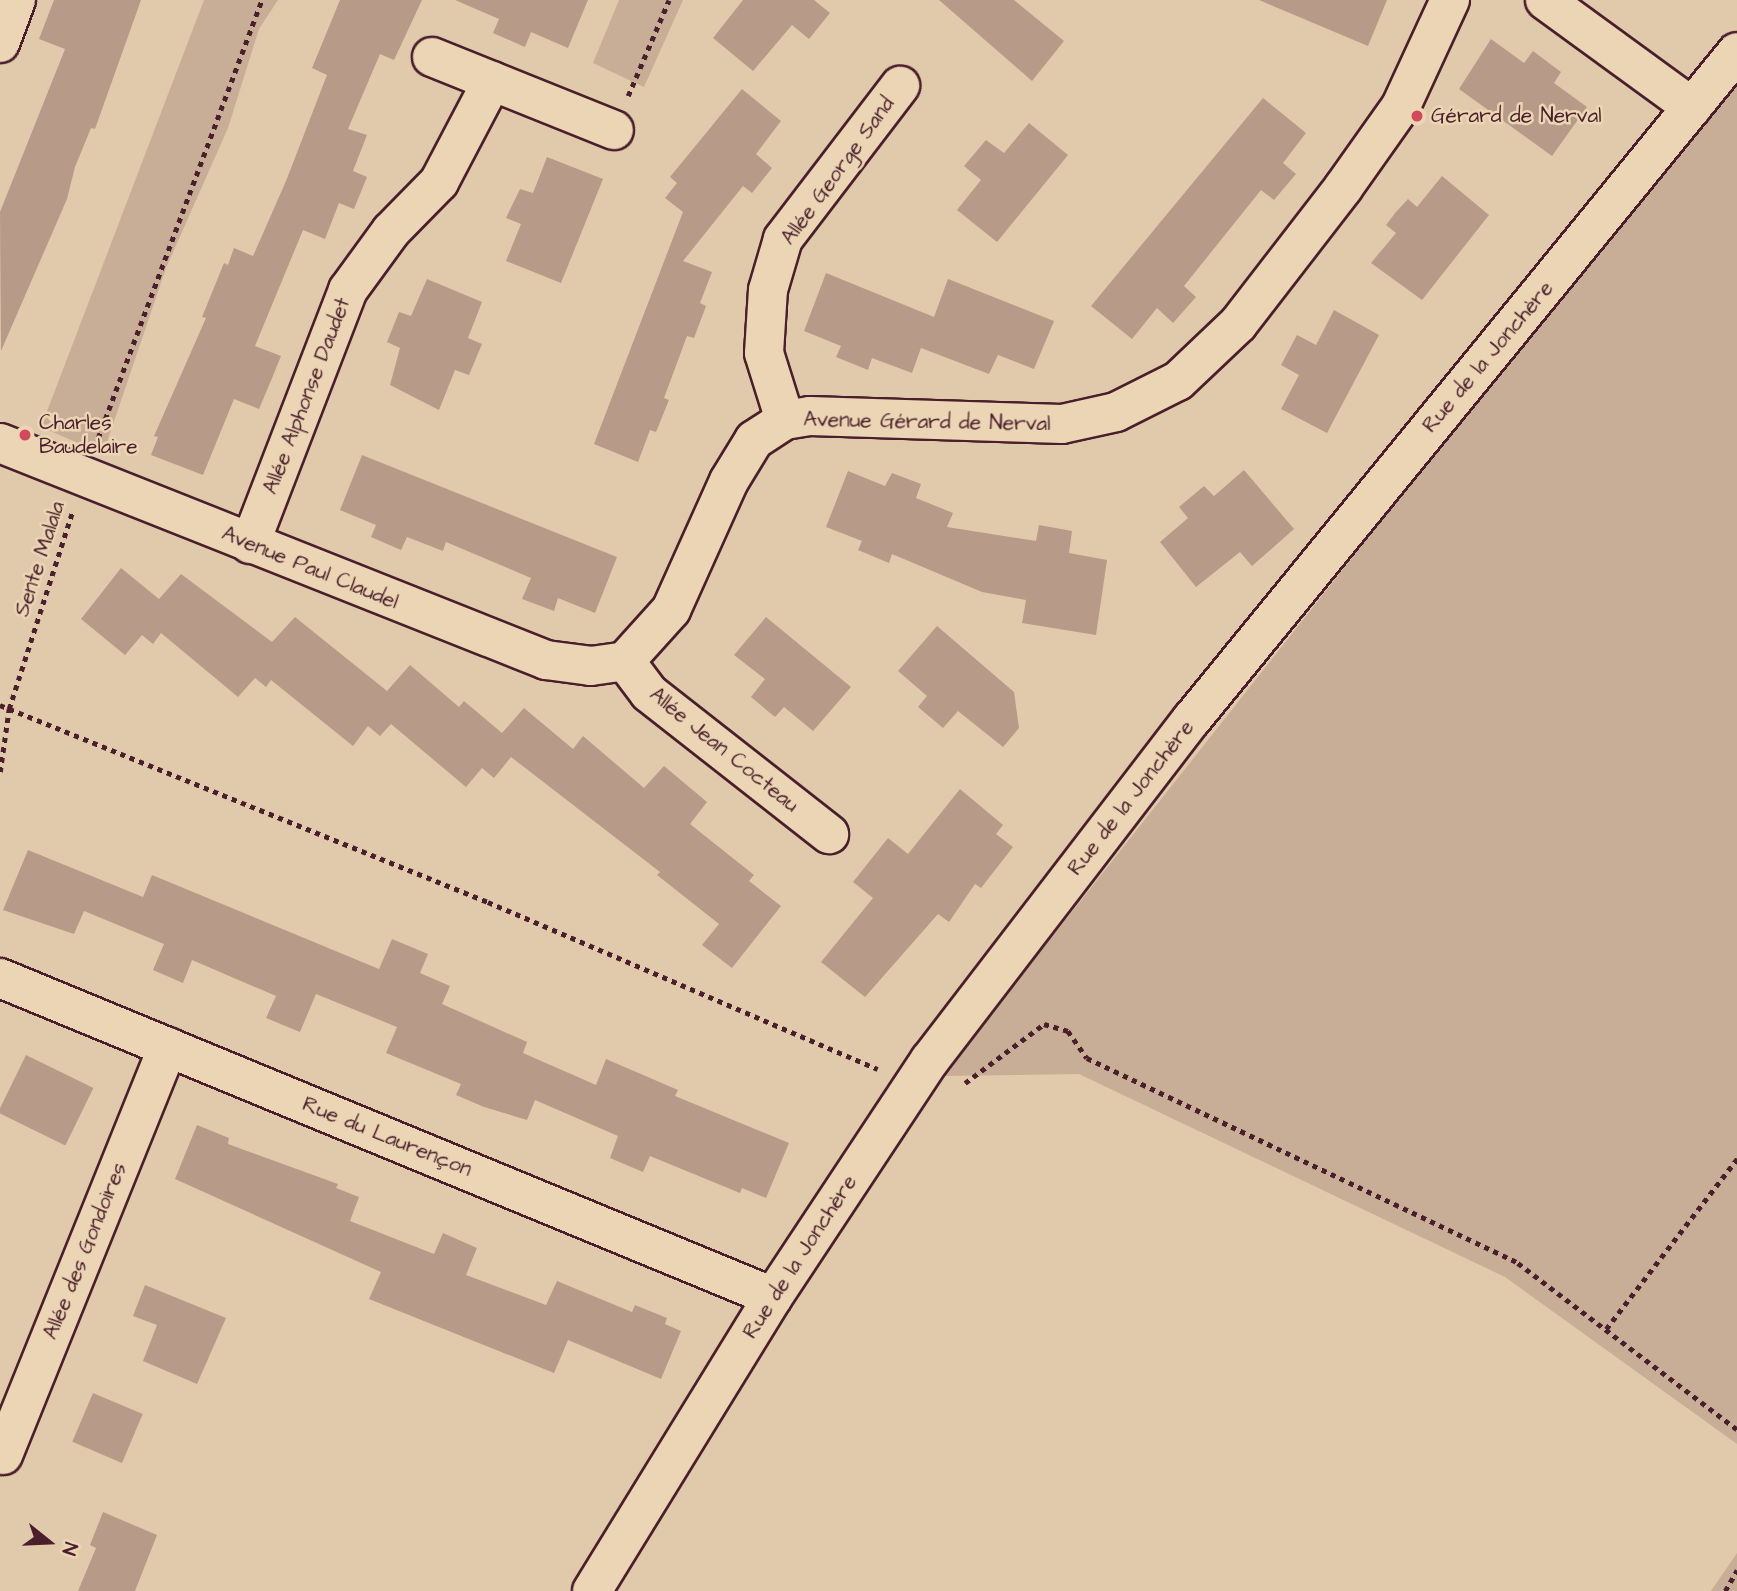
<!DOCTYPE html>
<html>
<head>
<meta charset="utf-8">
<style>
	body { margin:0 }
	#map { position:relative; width:1737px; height:1591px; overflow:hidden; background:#e1caac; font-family:"Architects Daughter",sans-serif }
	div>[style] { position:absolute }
	.green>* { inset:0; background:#c8ae96 }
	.building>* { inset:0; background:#b79a88; transform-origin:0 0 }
	.path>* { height:4.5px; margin-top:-2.25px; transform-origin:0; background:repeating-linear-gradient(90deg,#4a1f2b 0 5px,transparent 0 10px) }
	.roads { filter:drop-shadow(2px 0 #4a1f2b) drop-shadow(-2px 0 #4a1f2b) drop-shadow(0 2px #4a1f2b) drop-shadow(0 -2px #4a1f2b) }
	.street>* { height:38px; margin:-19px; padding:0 19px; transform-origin:19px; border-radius:19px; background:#ebd5b4 }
	.secondary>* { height:38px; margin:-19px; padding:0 19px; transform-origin:19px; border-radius:19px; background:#ebd5b4 }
	.dots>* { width:19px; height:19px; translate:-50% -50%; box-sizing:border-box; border:4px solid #ebd5b4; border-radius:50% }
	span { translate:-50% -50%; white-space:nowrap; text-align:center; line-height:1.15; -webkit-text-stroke:5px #ebd5b4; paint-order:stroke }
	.poi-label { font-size:21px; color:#4a1f2b }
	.left { translate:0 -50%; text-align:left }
	.street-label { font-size:21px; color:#4a1f2b }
	.north { position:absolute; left:14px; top:1507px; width:70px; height:70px; -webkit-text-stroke:5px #ebd5b4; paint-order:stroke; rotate:108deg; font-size:19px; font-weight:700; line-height:28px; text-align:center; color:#4a1f2b }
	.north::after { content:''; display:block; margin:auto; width:24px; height:32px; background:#4a1f2b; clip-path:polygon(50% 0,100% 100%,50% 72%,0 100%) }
</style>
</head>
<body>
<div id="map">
	<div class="green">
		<div style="clip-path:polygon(204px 0,278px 0,259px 29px,228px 128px,166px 268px,103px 454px,41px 427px)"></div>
		<div style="clip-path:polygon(619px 0,683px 0,644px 87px,593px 63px)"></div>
		<div style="clip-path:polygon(1737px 83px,1737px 1444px,1505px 1277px,1079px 1074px,942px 1076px,1708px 108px)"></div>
		<div style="clip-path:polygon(1737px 1553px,1737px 1591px,1711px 1591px)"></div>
	</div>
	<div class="building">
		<div style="clip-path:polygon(54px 0,141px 0,95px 129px,91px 128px,75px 167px,67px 199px,1px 351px,0 212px,65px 49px,39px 39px)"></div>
		<div style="clip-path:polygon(340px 0,422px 0,394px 60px,380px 54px,348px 129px,367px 135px,353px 171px,367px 177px,354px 209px,339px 203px,325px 239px,303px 230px,255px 346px,281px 356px,270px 383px,259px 409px,234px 399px,203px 475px,151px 455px,158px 437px,154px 436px,206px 318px,202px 317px,224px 263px,228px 265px,234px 248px,253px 256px,286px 181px,327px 75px,312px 68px)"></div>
		<div style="clip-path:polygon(455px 0,588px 0,568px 48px,531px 32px,525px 47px,493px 33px,499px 19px)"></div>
		<div style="clip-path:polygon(743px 0,814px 0,830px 13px,809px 39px,792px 25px,753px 71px,713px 38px)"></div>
		<div style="clip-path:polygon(939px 0,1014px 0,1064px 41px,1032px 81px)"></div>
		<div style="clip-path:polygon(1259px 0,1387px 0,1368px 46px)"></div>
		<div style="clip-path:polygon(1491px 39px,1524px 63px,1533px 51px,1561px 72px,1554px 83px,1587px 107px,1552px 156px,1459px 89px)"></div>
		<div style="clip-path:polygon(742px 89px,781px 121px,756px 154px,772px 168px,752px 193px,743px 186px,683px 261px,712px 272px,700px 303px,706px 306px,694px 338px,687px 336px,664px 398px,669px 400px,656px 432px,650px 430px,638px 462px,594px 444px,683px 212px,665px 198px,677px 183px,670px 177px)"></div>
		<div style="clip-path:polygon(1263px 98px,1306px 133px,1283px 163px,1296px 174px,1274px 200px,1261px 190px,1184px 286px,1196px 297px,1173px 323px,1157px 308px,1132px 339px,1091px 306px)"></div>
		<div style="clip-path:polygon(1029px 123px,1068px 155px,997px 242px,957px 210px,981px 180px,964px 166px,986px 140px,1004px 153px)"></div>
		<div style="clip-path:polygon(547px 157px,603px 179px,561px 283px,506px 261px,521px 224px,506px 218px,520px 189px,533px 193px)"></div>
		<div style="clip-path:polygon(1442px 176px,1489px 215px,1422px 300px,1371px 263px,1396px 233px,1386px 225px,1396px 212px,1408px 199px,1417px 207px)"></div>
		<div style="clip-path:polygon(826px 273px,934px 317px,948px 279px,1054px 321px,1034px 369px,998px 355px,989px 374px,921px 348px,912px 373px,872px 358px,868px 370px,836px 357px,841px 346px,804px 331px)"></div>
		<div style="clip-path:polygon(427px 279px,482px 302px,468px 338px,482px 344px,469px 375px,455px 370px,439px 410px,390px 385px,400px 348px,387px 342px,399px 312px,411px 316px)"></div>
		<div style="clip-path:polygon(1334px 310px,1379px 335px,1327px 433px,1281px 409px,1299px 375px,1281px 365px,1297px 335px,1316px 345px)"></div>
		<div style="clip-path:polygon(362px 455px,617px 557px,595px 613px,558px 598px,554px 611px,522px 599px,531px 578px,446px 542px,443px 551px,407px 537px,401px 550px,371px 537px,376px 525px,340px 510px)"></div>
		<div style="clip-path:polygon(1244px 470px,1294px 529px,1252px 566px,1240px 552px,1196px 587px,1160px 542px,1188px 518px,1179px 507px,1204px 486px,1214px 496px)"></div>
		<div style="clip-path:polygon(848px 471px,885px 486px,892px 473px,921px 484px,916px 498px,953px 513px,947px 527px,1036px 541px,1039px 525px,1072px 531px,1069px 553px,1107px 560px,1096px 635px,1022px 623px,1026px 600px,982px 592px,892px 554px,889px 563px,858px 550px,862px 541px,826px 527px)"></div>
		<div style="clip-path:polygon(121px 568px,159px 599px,181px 574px,272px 642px,295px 617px,387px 691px,410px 665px,459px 707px,464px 701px,502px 733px,524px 708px,573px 749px,583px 736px,644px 788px,664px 766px,707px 802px,690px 824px,754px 875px,749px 881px,781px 906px,732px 968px,702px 945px,719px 924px,657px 875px,660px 872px,511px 757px,494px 778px,482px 768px,466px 787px,391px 724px,380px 736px,368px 726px,353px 746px,271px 680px,266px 687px,255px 678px,238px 697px,161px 633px,153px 644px,142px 635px,125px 655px,81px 619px)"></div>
		<div style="clip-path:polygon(766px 617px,851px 687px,813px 731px,784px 707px,775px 717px,751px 697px,765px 679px,734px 655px)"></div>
		<div style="clip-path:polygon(937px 626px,1014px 692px,1019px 728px,1003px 747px,958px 711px,943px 728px,918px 707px,927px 696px,898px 671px)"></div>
		<div style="clip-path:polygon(960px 789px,1003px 825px,996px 834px,1013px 847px,981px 888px,975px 884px,949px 922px,938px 914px,865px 997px,821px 962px,873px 898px,853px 882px,888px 838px,908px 854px)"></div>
		<div style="clip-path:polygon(28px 850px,143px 897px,152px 875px,379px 969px,392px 939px,428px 954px,420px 973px,450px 986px,442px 1004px,527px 1042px,523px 1053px,596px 1085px,606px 1059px,678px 1090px,675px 1096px,789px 1143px,766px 1198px,742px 1188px,740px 1193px,650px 1156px,643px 1172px,610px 1158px,618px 1136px,535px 1100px,527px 1120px,484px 1107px,456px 1095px,461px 1084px,386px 1053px,397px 1027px,316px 994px,300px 1032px,266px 1018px,276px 996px,192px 960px,183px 983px,153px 970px,164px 944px,84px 911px,74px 934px,3px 910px)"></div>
		<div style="left:26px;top:1055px;width:75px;height:64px;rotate:26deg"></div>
		<div style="clip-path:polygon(197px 1125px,229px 1138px,228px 1144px,338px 1184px,336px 1188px,359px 1197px,350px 1221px,434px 1254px,443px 1233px,477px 1248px,466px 1275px,546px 1305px,557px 1281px,632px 1312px,635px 1305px,667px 1318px,665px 1324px,681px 1331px,661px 1379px,568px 1340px,554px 1373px,369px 1299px,381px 1272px,175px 1179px)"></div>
		<div style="clip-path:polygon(145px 1285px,226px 1318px,197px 1384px,143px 1361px,157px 1325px,133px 1316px)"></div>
		<div style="left:93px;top:1393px;width:54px;height:53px;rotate:23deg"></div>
		<div style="clip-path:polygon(103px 1512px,157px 1535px,135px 1591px,78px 1591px,96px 1548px,90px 1545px)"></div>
	</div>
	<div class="path">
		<div style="left:628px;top:96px;width:104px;rotate:-66.9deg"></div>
		<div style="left:98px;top:438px;width:468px;rotate:-69.5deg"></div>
		<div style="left:0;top:705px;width:526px;rotate:21.98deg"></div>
		<div style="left:488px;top:902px;width:424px;rotate:23.2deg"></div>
		<div style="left:0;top:772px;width:64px;rotate:-81.9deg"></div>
		<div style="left:9px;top:709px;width:206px;rotate:-72.2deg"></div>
		<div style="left:965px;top:1083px;width:99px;rotate:-36.8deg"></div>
		<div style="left:1044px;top:1024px;width:25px;rotate:16deg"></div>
		<div style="left:1068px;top:1031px;width:33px;rotate:55deg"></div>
		<div style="left:1087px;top:1058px;width:477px;rotate:25.4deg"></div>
		<div style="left:1518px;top:1263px;width:275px;rotate:37.2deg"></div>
		<div style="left:1606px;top:1329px;width:215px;rotate:-52.4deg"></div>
		<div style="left:1725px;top:1591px;width:24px;rotate:-60deg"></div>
	</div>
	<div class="roads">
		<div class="street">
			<div style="left:1545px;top:0;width:182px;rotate:36.1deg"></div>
			<div style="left:0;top:43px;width:46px;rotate:-69.6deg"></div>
			<div style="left:432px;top:57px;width:196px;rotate:21.9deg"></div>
			<div style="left:785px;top:420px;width:70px;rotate:-107.4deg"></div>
			<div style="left:764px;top:353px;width:63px;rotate:-86.4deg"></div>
			<div style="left:768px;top:290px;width:53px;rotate:-73.6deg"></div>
			<div style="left:783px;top:239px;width:193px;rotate:-52.6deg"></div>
			<div style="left:0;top:443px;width:588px;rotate:21.67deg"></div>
			<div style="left:546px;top:660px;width:45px;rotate:7.6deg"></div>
			<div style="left:591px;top:666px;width:34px;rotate:-8deg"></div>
			<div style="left:250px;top:544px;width:272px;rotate:-68.9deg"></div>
			<div style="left:348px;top:290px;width:73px;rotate:-53.9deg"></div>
			<div style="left:391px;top:231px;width:69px;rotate:-45.6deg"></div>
			<div style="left:439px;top:182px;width:114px;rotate:-62.3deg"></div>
			<div style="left:625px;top:661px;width:69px;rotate:-48deg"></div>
			<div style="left:671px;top:610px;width:141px;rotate:-65.8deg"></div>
			<div style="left:729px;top:481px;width:48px;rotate:-58.6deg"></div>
			<div style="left:754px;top:440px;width:37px;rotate:-33deg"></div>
			<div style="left:785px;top:420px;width:25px;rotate:-9deg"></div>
			<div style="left:810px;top:416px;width:252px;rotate:1.8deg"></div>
			<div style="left:1062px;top:424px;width:55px;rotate:-12.5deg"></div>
			<div style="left:1116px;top:412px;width:69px;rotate:-26.6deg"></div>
			<div style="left:1178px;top:381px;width:83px;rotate:-43.5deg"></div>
			<div style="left:1238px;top:324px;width:172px;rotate:-52.3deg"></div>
			<div style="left:1343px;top:188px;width:100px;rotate:-54.7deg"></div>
			<div style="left:1401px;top:106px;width:117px;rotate:-65.2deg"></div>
			<div style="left:625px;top:661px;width:40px;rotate:53deg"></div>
			<div style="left:649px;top:693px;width:229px;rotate:38.1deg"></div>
			<div style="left:0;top:978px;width:836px;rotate:22.42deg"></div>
			<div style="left:3px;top:1455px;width:440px;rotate:-68deg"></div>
		</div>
		<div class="secondary">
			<div style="left:592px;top:1591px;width:345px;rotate:-58.4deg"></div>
			<div style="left:773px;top:1297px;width:284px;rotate:-56.5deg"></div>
			<div style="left:930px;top:1060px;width:430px;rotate:-52.5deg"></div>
			<div style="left:1192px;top:719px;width:861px;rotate:-50.75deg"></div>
		</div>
	</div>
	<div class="dots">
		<div style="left:1417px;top:116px;background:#d1495b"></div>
		<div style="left:25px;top:435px;background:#d1495b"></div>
	</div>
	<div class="poi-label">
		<span class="left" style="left:1431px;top:116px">Gérard de Nerval</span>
		<span class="left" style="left:39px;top:435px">Charles<br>Baudelaire</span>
	</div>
	<div class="street-label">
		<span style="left:838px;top:171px;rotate:-54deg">Allée George Sand</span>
		<span style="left:1488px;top:357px;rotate:-50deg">Rue de la Jonchère</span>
		<span style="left:307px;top:396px;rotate:-69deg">Allée Alphonse Daudet</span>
		<span style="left:927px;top:422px;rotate:1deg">Avenue Gérard de Nerval</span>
		<span style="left:40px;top:559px;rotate:-72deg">Sente Malala</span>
		<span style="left:310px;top:568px;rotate:22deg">Avenue Paul Claudel</span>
		<span style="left:724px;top:750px;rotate:39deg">Allée Jean Cocteau</span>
		<span style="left:1131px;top:798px;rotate:-52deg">Rue de la Jonchère</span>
		<span style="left:387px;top:1137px;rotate:22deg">Rue du Laurençon</span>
		<span style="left:85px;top:1251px;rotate:-68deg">Allée des Gondoires</span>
		<span style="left:800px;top:1257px;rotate:-57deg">Rue de la Jonchère</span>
	</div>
	<div class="north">N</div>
</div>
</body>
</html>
